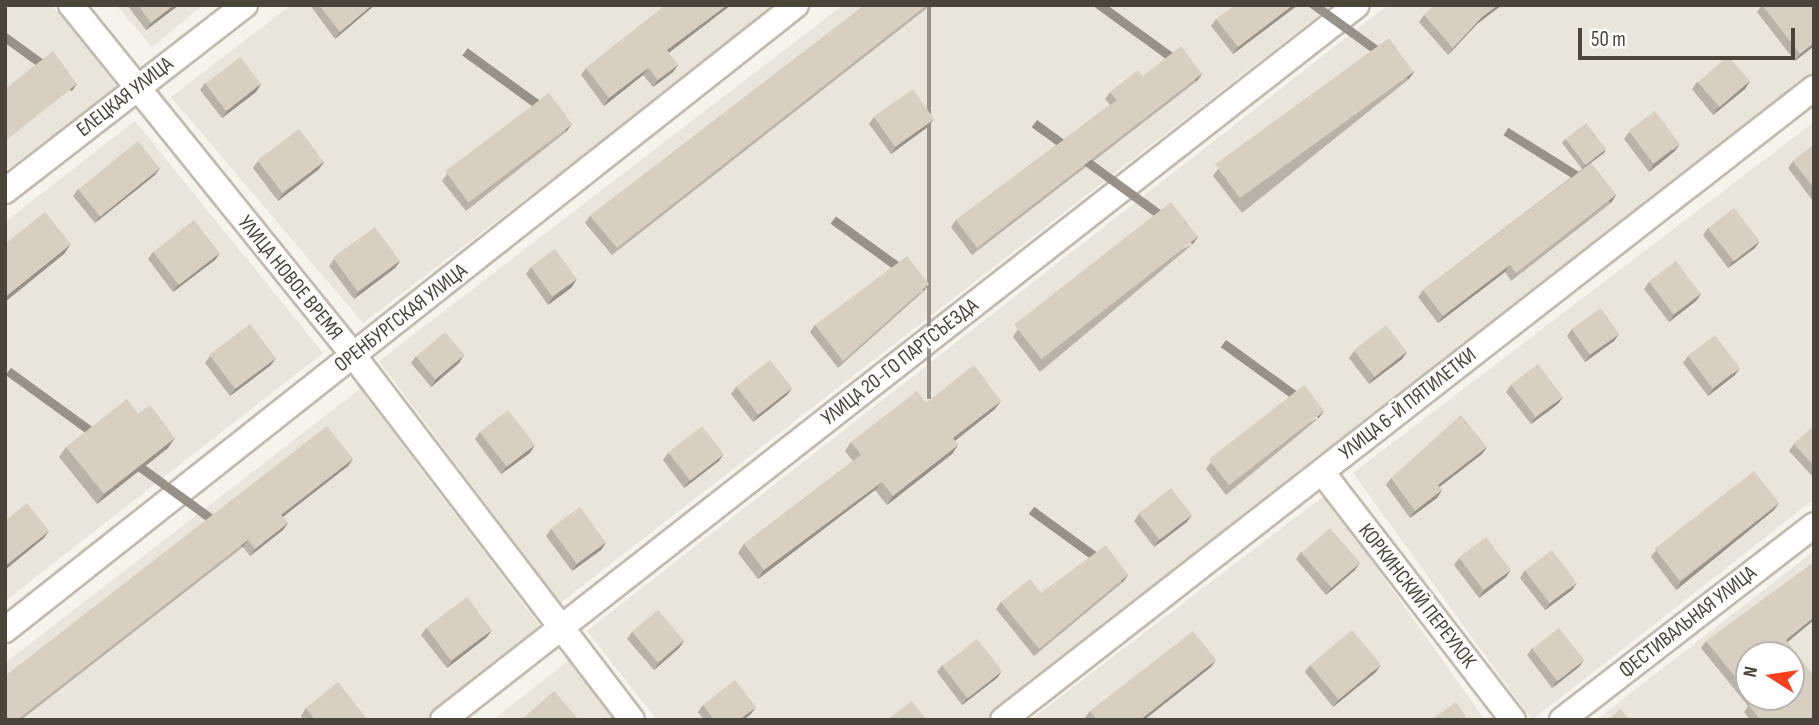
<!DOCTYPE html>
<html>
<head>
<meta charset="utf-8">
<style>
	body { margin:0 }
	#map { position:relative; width:1819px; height:725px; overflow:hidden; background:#f6f3ec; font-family:"Sofia Sans Condensed",sans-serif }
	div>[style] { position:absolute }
	.residential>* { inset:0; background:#eae5da }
	.roads { filter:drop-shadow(2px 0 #c2bbae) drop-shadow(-2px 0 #c2bbae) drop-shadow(0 2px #c2bbae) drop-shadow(0 -2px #c2bbae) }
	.minor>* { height:24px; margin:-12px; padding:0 12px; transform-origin:12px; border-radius:12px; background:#fff }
	.wall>* { inset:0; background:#bab2a6 }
	.shaded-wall>* { inset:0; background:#979187; transform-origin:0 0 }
	.building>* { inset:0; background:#d8cfc1; transform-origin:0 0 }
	span { translate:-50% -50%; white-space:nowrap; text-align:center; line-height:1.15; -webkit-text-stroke:5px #fff; paint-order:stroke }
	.street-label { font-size:21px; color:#4b4439 }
	.frame { position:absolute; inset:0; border:7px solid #4b4439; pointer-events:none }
	.north { position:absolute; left:1735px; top:641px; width:70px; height:70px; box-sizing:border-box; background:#fff; border:2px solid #b7b4b0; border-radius:50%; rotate:282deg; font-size:19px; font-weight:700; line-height:28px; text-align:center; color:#4b4439 }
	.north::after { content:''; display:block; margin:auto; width:24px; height:32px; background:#fc3f1d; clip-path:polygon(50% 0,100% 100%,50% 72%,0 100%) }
	.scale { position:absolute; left:1578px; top:28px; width:217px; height:32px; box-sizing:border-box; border:4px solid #4b4439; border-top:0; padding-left:9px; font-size:21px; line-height:24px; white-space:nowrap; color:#4b4439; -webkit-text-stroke:5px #fff; paint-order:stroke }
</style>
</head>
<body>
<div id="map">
	<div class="residential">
		<div style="clip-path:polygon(5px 5px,52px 5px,118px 87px,5px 171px)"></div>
		<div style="clip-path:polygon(116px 5px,203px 5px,152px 47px)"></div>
		<div style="clip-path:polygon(291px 5px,780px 5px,363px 323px,171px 97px)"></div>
		<div style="clip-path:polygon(843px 5px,1332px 5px,560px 603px,379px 361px)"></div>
		<div style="clip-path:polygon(1388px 5px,1814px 5px,1814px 76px,985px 720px,657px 720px,587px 631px)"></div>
		<div style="clip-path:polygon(135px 121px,323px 353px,5px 601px,5px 222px)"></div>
		<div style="clip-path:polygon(1814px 122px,1814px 499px,1532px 720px,1353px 473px)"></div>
		<div style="clip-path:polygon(360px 389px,544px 631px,429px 720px,5px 720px,5px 663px)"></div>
		<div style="clip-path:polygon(1325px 495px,1485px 720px,1030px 720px)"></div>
		<div style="clip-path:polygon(evenodd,1814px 551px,1814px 720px,1596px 720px,1814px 551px,1749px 655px,1791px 655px,1791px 697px,1749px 697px,1749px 655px)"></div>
		<div style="clip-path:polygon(569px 660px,615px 720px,493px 720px)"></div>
	</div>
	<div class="roads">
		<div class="minor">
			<div style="left:71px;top:5px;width:449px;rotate:51.1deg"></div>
			<div style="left:353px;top:355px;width:459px;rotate:52.6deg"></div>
			<div style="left:5px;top:191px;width:304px;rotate:-37.8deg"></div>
			<div style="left:1322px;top:472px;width:313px;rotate:52.4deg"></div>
			<div style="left:5px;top:630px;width:1008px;rotate:-38.31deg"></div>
			<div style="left:443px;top:720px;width:1160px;rotate:-38.04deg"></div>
			<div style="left:1003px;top:720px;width:1028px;rotate:-37.93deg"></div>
			<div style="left:1562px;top:720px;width:319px;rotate:-37.7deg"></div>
		</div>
	</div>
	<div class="wall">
		<div style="clip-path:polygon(127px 5px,179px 5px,146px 30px)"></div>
		<div style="clip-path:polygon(310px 5px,375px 5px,335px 39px)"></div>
		<div style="clip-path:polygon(666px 5px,731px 5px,668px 53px,678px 65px,673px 72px,653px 87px,643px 75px,604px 106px,581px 75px,586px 68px)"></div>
		<div style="clip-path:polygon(865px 5px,931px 5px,612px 255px,585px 223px,590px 216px)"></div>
		<div style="clip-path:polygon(1298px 5px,1233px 54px,1211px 26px,1216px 19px)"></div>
		<div style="clip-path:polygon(1435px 5px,1502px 5px,1477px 24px,1448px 55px,1419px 22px,1424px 15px)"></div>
		<div style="clip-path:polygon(1762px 5px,1814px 46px,1795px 61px,1757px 12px)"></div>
		<div style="clip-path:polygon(1414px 72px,1409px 79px,1242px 213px,1213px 176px,1218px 169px)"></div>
		<div style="clip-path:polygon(1202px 74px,1197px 81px,972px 255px,951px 227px,956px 220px,1110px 105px,1105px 99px,1110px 92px,1143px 76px)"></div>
		<div style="clip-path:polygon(1750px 81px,1745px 89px,1713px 115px,1692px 89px,1697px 82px)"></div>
		<div style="clip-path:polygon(205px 83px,261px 84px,256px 92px,222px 118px,200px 90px)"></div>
		<div style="clip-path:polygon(874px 117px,929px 126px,891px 154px,869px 124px)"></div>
		<div style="clip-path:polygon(572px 124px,567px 131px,466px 211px,442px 181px,447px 174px)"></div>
		<div style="clip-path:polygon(1629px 132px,1675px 151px,1649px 172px,1624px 139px)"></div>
		<div style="clip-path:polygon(1565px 139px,1604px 153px,1591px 163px,1616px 195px,1611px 203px,1511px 281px,1505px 272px,1438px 323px,1418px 297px,1423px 290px,1582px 169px,1562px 143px)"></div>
		<div style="clip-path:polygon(1814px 145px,1814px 200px,1813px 201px,1788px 168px,1793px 161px)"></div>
		<div style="clip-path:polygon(258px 161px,324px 162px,319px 169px,278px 201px,253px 168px)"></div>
		<div style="clip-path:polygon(160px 168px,155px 175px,95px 223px,73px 196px,78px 189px)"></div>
		<div style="clip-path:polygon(1708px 228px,1755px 248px,1728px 268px,1703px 235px)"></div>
		<div style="clip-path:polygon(1193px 244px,1040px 372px,1013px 337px,1018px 329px)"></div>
		<div style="clip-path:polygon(153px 252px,215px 260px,173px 292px,148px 259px)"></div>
		<div style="clip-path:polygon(334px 259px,400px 261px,395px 268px,354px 299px,329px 266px)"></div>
		<div style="clip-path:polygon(531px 267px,572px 287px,548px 305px,526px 274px)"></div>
		<div style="clip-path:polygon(1649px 282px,1701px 294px,1696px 301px,1669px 322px,1644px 289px)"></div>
		<div style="clip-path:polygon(924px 291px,838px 368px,810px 332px,815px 325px)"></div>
		<div style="clip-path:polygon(1572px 329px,1619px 334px,1614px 341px,1585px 362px,1567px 336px)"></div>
		<div style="clip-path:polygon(1354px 351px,1407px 352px,1402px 359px,1369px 384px,1349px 358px)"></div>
		<div style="clip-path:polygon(210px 356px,271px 365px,230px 396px,205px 363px)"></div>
		<div style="clip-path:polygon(416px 356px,459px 363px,431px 387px,411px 363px)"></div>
		<div style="clip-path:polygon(1688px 356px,1735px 375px,1708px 396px,1683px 363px)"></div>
		<div style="clip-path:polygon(1511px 385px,1558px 404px,1531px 424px,1506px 392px)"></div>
		<div style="clip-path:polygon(736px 387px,792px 388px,787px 395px,753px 422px,731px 394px)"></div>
		<div style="clip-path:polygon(926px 403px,995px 409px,955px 441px,958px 445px,952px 454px,887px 505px,875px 490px,758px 579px,738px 553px,744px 544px,853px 461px,845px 451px,851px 442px)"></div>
		<div style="clip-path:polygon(138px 414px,168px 448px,97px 504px,59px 457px,66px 447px)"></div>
		<div style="clip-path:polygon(1319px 418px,1226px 495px,1206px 469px,1211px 462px)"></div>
		<div style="clip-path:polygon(1814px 426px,1814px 478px,1789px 451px,1794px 444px)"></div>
		<div style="clip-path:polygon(480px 432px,530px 453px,501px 474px,475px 439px)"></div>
		<div style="clip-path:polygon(1487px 447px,1482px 454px,1439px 487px,1442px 490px,1437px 498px,1410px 518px,1386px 485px,1391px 478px)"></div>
		<div style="clip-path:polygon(668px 453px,719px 461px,684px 488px,663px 460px)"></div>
		<div style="clip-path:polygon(353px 459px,348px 466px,283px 517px,288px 523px,283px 530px,250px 556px,243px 547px,21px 720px,5px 720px)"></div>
		<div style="clip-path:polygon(1779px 503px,1774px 510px,1676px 590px,1651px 557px,1656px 550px)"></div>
		<div style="clip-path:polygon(1139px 514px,1187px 522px,1154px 547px,1134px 521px)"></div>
		<div style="clip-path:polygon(551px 529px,606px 543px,601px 550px,572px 571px,546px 536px)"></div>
		<div style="clip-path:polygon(1301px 552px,1355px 570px,1326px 595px,1296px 559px)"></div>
		<div style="clip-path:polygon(1459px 558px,1506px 577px,1479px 598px,1454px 565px)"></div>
		<div style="clip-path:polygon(1525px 570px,1572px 590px,1545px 610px,1520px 578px)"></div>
		<div style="clip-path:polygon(1128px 575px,1123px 582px,1034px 656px,996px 609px,1001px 602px)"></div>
		<div style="clip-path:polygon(evenodd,1814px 620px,1788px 642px,1814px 720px,1750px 720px,1744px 712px,1748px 706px,1701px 648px,1706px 641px,1814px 620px,1749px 655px,1791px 697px,1749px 697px,1749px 655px)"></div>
		<div style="clip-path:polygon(426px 628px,487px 637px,447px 668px,421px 635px)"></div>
		<div style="clip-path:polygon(632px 632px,684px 641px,679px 648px,654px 670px,627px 639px)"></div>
		<div style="clip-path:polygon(1532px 648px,1579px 667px,1552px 688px,1527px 655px)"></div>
		<div style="clip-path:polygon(942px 665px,1002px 671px,997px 678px,962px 705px,937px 672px)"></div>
		<div style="clip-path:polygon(1310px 665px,1376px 672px,1333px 707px,1305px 672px)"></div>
		<div style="clip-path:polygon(1211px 667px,1144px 720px,1086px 720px,1085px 718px,1090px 711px)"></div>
		<div style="clip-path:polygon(703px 705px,751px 714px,743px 720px,704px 720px,698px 712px)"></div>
		<div style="clip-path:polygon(306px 708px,368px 720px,304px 720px,301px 716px)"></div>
	</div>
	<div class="shaded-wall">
		<div style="clip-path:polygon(174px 5px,179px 5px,146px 30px,151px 23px)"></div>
		<div style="clip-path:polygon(372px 5px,375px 5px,335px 39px,340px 32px)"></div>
		<div style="clip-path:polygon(727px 5px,731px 5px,662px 58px,667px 50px)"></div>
		<div style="left:927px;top:5px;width:4px;height:394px"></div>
		<div style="clip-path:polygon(1293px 5px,1298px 5px,1233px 54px,1238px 47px)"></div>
		<div style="clip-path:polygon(1498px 5px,1502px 5px,1477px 24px,1448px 55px,1453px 48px,1482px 17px)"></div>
		<div style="clip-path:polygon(1814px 43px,1814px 46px,1795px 61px,1800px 54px)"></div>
		<div style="clip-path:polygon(678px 65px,673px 72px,653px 87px,658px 80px)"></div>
		<div style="clip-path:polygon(648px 68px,643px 75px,604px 106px,609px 98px)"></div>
		<div style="left:1414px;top:72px;width:9px;height:214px;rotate:126deg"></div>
		<div style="left:1202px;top:74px;width:9px;height:284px;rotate:126deg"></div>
		<div style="clip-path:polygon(1750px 81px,1745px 89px,1713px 115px,1718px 108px)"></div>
		<div style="left:77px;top:84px;width:9px;height:92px;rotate:126deg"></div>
		<div style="clip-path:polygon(261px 84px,256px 92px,222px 118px,227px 111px)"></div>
		<div style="clip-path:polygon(934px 119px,929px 126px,891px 154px,896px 147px)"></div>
		<div style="left:572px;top:124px;width:9px;height:129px;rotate:126deg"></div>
		<div style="clip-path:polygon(1680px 144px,1675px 151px,1649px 172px,1654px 164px)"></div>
		<div style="clip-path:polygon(1606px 149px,1604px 153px,1582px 169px,1585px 165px)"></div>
		<div style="clip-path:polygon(324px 162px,319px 169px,278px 201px,283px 194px)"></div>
		<div style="clip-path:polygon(160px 168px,155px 175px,95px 223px,100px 216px)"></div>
		<div style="left:1616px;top:195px;width:9px;height:127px;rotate:122deg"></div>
		<div style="left:1198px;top:237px;width:9px;height:199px;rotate:126deg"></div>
		<div style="clip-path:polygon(1760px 241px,1755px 248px,1728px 268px,1733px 261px)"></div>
		<div style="clip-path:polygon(71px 244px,64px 254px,5px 302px,5px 297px)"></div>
		<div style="clip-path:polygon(220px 253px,215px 260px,173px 292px,178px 285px)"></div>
		<div style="clip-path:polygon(400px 261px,395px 268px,354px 299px,359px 292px)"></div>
		<div style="clip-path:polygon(1510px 265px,1505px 272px,1438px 323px,1443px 316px)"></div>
		<div style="clip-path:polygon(577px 279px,572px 287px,548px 305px,553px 297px)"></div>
		<div style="left:929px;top:284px;width:9px;height:115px;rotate:126deg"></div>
		<div style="clip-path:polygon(1701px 294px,1696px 301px,1669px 322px,1674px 315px)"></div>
		<div style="clip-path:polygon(1619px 334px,1614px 341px,1585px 362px,1590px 355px)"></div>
		<div style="clip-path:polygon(1407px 352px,1402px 359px,1369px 384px,1374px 377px)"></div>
		<div style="clip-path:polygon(464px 355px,459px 363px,431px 387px,436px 379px)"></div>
		<div style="clip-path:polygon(276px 358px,271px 365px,230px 396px,235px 389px)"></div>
		<div style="clip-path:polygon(1740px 368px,1735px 375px,1708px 396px,1713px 389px)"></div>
		<div style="clip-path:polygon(792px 388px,787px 395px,753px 422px,758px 415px)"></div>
		<div style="clip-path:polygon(1563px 397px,1558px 404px,1531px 424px,1536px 417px)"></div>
		<div style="clip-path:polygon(1001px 401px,995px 409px,947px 447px,953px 438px)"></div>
		<div style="left:1324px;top:411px;width:9px;height:121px;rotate:126deg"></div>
		<div style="clip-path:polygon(175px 438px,168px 448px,97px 504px,104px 494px)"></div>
		<div style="clip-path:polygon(535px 445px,530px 453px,501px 474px,506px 467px)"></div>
		<div style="clip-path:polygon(958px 445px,952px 454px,887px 505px,893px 496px)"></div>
		<div style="clip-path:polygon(1487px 447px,1482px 454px,1433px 492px,1438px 485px)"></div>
		<div style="clip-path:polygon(724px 454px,719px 461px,684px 488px,689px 481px)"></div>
		<div style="clip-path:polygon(353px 459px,348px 466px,276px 522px,281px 515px)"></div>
		<div style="clip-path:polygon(882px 482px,875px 490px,758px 579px,764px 570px)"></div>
		<div style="clip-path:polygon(1442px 490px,1437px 498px,1410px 518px,1415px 511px)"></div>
		<div style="clip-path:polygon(1779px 503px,1774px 510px,1676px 590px,1681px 582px)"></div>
		<div style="clip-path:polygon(1192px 515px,1187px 522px,1154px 547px,1159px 540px)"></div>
		<div style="clip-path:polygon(288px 523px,283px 530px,250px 556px,255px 549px)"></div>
		<div style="clip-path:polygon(49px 531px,44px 538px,5px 570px,5px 566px)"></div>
		<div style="left:248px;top:540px;width:9px;height:293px;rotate:126deg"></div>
		<div style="clip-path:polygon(606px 543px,601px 550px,572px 571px,577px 564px)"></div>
		<div style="clip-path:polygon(1360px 563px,1355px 570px,1326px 595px,1331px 588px)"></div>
		<div style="clip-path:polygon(1511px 570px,1506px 577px,1479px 598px,1484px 590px)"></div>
		<div style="left:1128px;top:575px;width:9px;height:116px;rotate:126deg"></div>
		<div style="clip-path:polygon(1577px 583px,1572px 590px,1545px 610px,1550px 603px)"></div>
		<div style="clip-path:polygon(1814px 617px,1814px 620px,1781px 647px,1786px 640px)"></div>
		<div style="clip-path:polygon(492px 630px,487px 637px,447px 668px,452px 661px)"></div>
		<div style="clip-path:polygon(684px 641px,679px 648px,654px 670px,659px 663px)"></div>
		<div style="clip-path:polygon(1216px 660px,1211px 667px,1144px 720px,1140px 720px)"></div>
		<div style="clip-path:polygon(1584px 660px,1579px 667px,1552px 688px,1557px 681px)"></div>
		<div style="clip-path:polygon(1381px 665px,1376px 672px,1333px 707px,1338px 700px)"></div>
		<div style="clip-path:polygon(1002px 671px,997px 678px,962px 705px,967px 698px)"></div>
		<div style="clip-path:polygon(756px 707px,751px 714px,743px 720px,739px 720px)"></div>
	</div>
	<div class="building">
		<div style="clip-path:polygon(138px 5px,174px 5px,151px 23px)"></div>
		<div style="clip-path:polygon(319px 5px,372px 5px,340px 32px)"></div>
		<div style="clip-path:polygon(666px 5px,727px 5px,667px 50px,678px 65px,658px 80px,648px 68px,609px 98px,586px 68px)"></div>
		<div style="clip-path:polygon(865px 5px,927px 5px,617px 248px,590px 216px)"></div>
		<div style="clip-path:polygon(1235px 5px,1293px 5px,1238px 47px,1216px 19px)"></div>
		<div style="clip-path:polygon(1435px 5px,1498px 5px,1482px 17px,1453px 48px,1424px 15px)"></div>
		<div style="clip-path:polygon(1762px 5px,1814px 5px,1814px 43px,1800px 54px)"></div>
		<div style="left:1389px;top:38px;width:42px;height:215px;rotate:54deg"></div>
		<div style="clip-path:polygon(1181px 46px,1202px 74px,977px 248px,956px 220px,1117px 100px,1110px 92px,1138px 70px,1143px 76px)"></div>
		<div style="clip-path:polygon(53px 51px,77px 84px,5px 141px,5px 89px)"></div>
		<div style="left:1728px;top:56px;width:33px;height:40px;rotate:49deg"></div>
		<div style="left:240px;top:57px;width:34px;height:44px;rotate:52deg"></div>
		<div style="left:913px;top:89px;width:37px;height:48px;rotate:55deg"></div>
		<div style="left:549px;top:93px;width:39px;height:130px;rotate:53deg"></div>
		<div style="left:1655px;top:111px;width:41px;height:33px;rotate:53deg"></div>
		<div style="left:1586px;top:123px;width:33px;height:26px;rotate:52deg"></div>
		<div style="left:299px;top:129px;width:41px;height:52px;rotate:53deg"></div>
		<div style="left:138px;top:141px;width:35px;height:77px;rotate:51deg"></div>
		<div style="clip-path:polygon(1814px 145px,1814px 188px,1793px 161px)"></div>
		<div style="clip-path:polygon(1591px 163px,1616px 195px,1516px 273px,1510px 265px,1443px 316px,1423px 290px)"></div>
		<div style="left:1171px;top:202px;width:44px;height:199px;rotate:52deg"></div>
		<div style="left:1734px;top:208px;width:42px;height:33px;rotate:52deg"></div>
		<div style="clip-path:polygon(45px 212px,71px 244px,5px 297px,5px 244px)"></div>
		<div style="left:194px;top:220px;width:42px;height:52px;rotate:52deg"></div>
		<div style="left:375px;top:227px;width:42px;height:52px;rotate:54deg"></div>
		<div style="left:555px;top:249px;width:37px;height:30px;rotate:54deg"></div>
		<div style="clip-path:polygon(907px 256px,929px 284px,843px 361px,815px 325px)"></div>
		<div style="left:1676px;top:261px;width:41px;height:34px;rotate:53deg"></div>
		<div style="left:1601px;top:308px;width:32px;height:36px;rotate:55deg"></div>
		<div style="left:250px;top:324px;width:43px;height:51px;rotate:53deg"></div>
		<div style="left:1386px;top:325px;width:34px;height:41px;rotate:52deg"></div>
		<div style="left:445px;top:332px;width:30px;height:38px;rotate:50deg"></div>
		<div style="left:1715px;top:335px;width:41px;height:34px;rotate:53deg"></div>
		<div style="left:770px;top:360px;width:36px;height:43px;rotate:52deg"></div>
		<div style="left:1538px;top:364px;width:41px;height:34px;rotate:53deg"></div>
		<div style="clip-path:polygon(974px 365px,1001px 401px,953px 438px,958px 445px,893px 496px,882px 482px,764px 570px,744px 544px,861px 455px,851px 442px,917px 391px,926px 403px)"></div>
		<div style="left:1304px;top:385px;width:33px;height:121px;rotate:52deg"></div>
		<div style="clip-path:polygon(127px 399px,138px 414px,150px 405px,175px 438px,104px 494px,66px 447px)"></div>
		<div style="left:508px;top:410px;width:44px;height:36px;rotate:52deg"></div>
		<div style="clip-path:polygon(1461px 415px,1487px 447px,1438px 485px,1442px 490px,1415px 511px,1391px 478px)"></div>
		<div style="clip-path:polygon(327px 426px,353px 459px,281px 515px,288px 523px,255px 549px,248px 540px,17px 720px,5px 720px,5px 676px)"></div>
		<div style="left:702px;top:426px;width:36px;height:43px;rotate:52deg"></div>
		<div style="clip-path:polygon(1814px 426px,1814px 466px,1794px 444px)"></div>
		<div style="left:1754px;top:471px;width:41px;height:126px;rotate:52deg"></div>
		<div style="left:1171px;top:488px;width:34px;height:41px;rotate:52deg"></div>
		<div style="clip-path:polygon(27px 503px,49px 531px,5px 566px,5px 521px)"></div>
		<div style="left:580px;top:507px;width:44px;height:36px;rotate:54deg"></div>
		<div style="left:1330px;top:528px;width:46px;height:38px;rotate:49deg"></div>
		<div style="left:1486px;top:537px;width:41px;height:34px;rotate:53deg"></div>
		<div style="clip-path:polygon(1106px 545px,1128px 575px,1039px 649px,1001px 602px,1030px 579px,1041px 593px)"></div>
		<div style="left:1552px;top:550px;width:41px;height:34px;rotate:53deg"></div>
		<div style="clip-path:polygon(1814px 562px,1814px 617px,1786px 640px,1814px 676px,1814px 717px,1810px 720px,1760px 720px,1749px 705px,1754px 701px,1751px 697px,1791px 697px,1791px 655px,1749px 655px,1749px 694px,1706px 641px)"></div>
		<div style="left:467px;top:597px;width:41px;height:51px;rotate:53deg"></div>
		<div style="left:658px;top:610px;width:40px;height:34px;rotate:50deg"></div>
		<div style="left:1559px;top:628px;width:41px;height:34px;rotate:52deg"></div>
		<div style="left:1352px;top:630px;width:45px;height:55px;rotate:50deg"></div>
		<div style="clip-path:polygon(1193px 631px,1216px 660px,1140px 720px,1097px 720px,1090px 711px)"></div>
		<div style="left:977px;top:639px;width:41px;height:44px;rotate:52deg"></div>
		<div style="clip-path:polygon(735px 680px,756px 707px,739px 720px,714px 720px,703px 705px)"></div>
		<div style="clip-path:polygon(338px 682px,368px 720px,315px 720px,306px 708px)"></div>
		<div style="clip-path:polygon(554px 691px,579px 720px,521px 720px)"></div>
		<div style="clip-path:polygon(912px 701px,926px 720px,887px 720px)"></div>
		<div style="clip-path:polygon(1456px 702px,1468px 720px,1431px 720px)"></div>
		<div style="clip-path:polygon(1620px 709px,1630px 720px,1609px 720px)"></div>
	</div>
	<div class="street-label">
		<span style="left:125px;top:97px;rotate:-38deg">ЕЛЕЦКАЯ УЛИЦА</span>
		<span style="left:290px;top:278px;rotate:51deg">УЛИЦА НОВОЕ ВРЕМЯ</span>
		<span style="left:401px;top:318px;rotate:-38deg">ОРЕНБУРГСКАЯ УЛИЦА</span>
		<span style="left:900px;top:362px;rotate:-38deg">УЛИЦА 20-ГО ПАРТСЪЕЗДА</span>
		<span style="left:1408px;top:404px;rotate:-38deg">УЛИЦА 6-Й ПЯТИЛЕТКИ</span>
		<span style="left:1417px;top:596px;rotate:52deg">КОРКИНСКИЙ ПЕРЕУЛОК</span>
		<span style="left:1688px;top:622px;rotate:-38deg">ФЕСТИВАЛЬНАЯ УЛИЦА</span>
	</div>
	<div class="frame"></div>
	<div class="north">N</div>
	<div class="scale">50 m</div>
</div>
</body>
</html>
